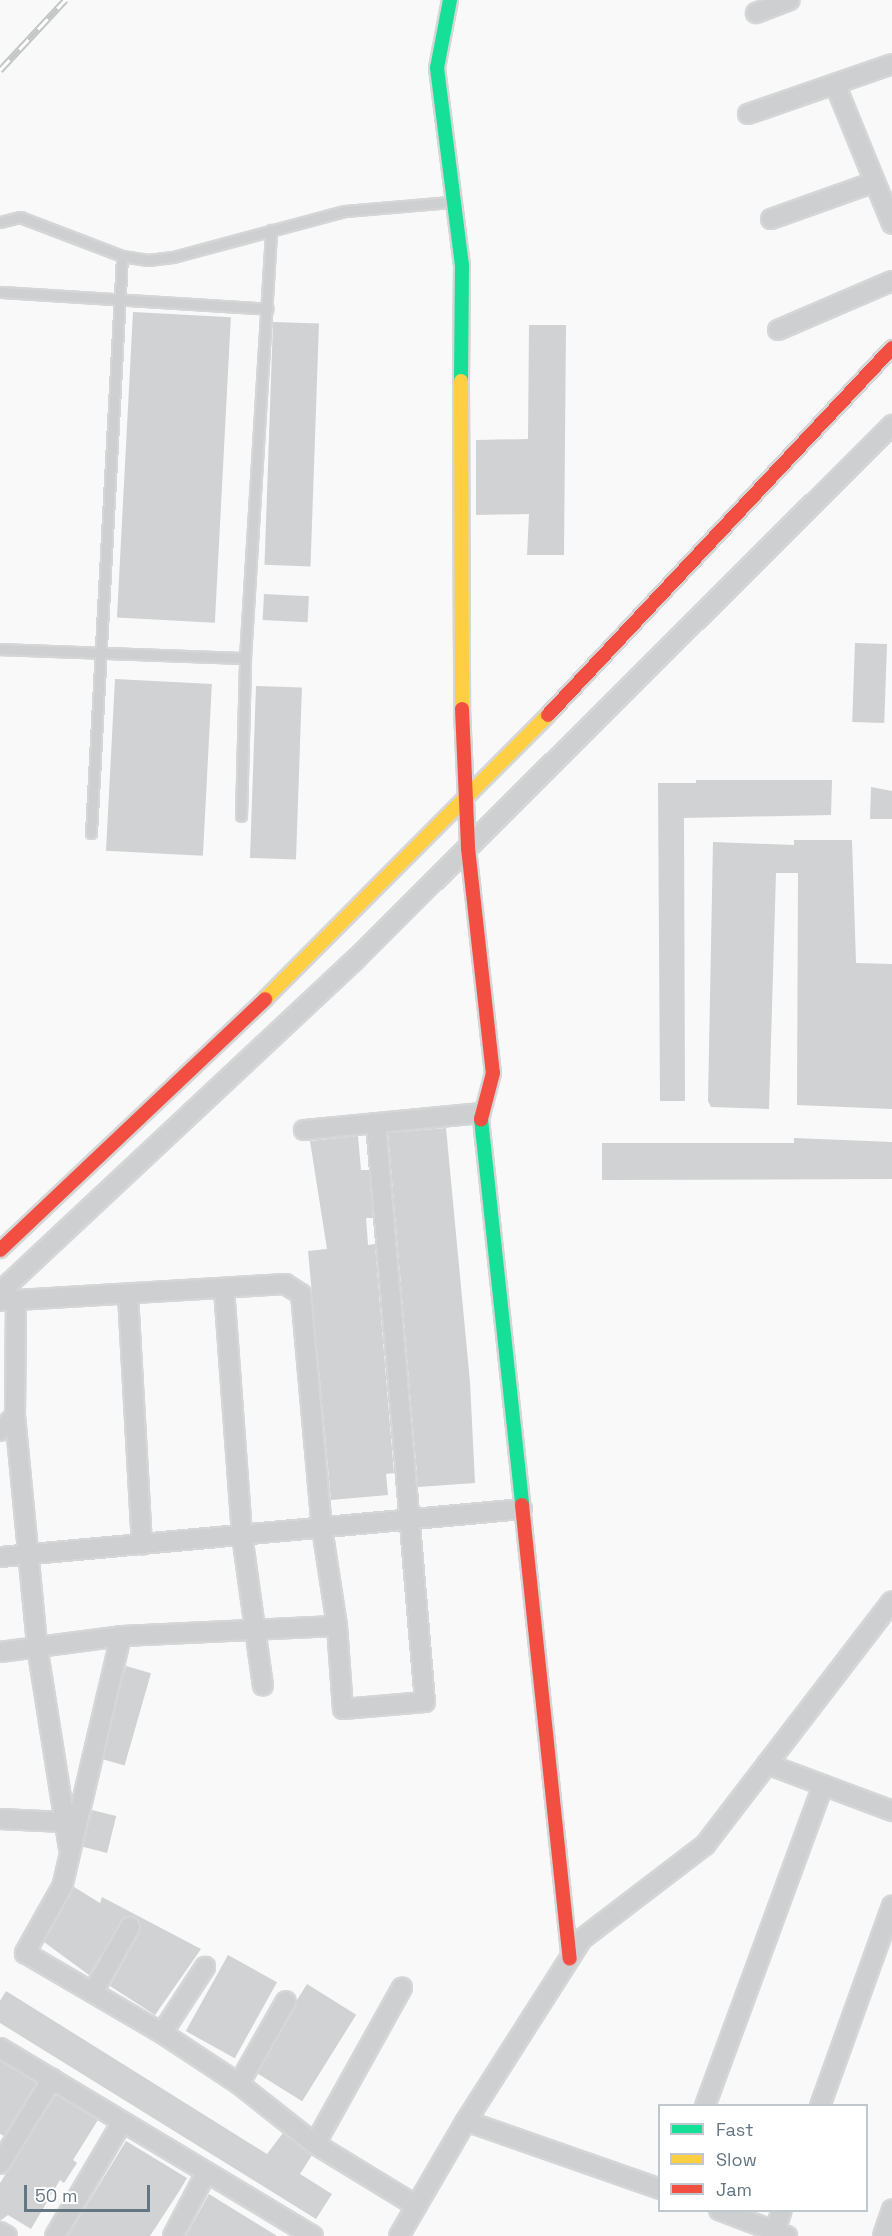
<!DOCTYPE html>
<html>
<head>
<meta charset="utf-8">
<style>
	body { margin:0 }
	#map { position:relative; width:892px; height:2236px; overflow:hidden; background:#f9f9f9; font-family:"Space Grotesk",sans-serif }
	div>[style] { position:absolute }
	.building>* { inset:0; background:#d0d2d3; transform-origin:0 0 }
	.roads { filter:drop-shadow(2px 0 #d5d6d7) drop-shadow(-2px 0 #d5d6d7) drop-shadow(0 2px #d5d6d7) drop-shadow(0 -2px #d5d6d7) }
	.lane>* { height:9px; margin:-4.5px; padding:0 4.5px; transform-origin:4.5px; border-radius:4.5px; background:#cecfd0 }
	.street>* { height:18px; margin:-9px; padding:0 9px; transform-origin:9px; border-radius:9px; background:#cecfd0 }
	.fast>* { height:14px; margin:-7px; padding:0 7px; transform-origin:7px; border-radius:7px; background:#16e098 }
	.slow>* { height:14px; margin:-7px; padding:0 7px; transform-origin:7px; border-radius:7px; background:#ffcf43 }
	.jam>* { height:14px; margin:-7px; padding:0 7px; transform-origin:7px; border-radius:7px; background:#f24e42 }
	.rail>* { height:7px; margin-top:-3.5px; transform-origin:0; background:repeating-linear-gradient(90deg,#fff 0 14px,#c3c5c6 0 28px); box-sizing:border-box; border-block:2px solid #c3c5c6 }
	span { translate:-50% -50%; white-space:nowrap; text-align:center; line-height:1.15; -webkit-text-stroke:6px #fff; paint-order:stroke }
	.legend { position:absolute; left:658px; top:2104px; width:210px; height:108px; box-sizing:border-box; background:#fff; border:2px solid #c1c8cd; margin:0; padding:8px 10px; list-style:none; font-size:18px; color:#657683 }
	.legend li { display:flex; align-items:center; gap:12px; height:30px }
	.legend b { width:30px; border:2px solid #c1c8cd }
	.scale { position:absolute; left:24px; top:2185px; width:126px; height:27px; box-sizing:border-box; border:3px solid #657683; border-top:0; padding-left:8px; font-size:18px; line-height:21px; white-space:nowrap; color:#657683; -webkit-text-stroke:4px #fff; paint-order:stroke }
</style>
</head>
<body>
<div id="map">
	<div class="building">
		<div style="left:133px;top:312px;width:98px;height:306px;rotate:3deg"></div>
		<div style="left:273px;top:322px;width:46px;height:243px;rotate:2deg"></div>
		<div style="clip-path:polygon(529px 325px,566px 325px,564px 555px,527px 555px,529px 514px,476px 515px,476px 440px,528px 439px)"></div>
		<div style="left:264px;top:594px;width:45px;height:26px;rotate:3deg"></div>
		<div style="left:855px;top:643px;width:32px;height:79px;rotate:2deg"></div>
		<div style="left:115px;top:679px;width:97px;height:172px;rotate:3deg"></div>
		<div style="left:256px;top:686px;width:46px;height:172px;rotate:2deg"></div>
		<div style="clip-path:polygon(696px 780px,832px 780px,831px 815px,684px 818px,685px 1101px,660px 1101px,658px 783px,696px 783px)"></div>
		<div style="clip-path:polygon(871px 787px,892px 791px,892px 819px,870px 819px)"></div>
		<div style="clip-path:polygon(794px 840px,852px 840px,856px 963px,892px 964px,892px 1109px,797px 1105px,798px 873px,776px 873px,769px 1109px,711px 1107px,708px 1101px,713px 842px,794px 845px)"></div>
		<div style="clip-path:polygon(446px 1128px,470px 1382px,475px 1483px,418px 1487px,388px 1133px)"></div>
		<div style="clip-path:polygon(358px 1136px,361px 1170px,369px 1170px,373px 1218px,366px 1218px,367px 1231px,368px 1245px,375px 1244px,394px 1473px,386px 1474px,388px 1495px,331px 1500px,308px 1251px,327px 1249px,310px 1141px)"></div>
		<div style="clip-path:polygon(794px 1138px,892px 1142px,892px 1179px,602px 1180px,602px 1143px,794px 1143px)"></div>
		<div style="left:126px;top:1666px;width:26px;height:96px;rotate:16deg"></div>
		<div style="left:92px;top:1810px;width:25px;height:38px;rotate:14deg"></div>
		<div style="clip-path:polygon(74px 1887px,100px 1903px,102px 1897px,201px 1949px,155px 2015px,110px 1986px,140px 1932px,136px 1918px,129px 1916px,121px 1921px,89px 1975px,44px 1942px)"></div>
		<div style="left:228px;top:1955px;width:56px;height:87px;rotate:29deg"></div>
		<div style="left:307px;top:1984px;width:58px;height:102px;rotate:32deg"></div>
		<div style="clip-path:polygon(6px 1991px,267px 2154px,283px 2133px,312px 2155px,300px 2174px,332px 2194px,316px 2219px,0 2023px,0 2001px)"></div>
		<div style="clip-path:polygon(0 2061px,36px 2083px,4px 2136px,0 2134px)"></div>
		<div style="clip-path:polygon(56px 2095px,98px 2120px,73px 2160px,77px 2163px,64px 2183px,60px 2180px,31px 2229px,8px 2215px,0 2221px,0 2183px)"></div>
		<div style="clip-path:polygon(126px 2141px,187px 2178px,180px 2190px,150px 2236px,68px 2236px)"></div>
		<div style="clip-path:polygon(209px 2194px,238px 2212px,277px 2236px,186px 2236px)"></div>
	</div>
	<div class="roads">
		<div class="lane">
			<div style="left:0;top:222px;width:21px;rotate:-14deg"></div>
			<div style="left:20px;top:217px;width:109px;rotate:20.9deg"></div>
			<div style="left:122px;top:256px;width:26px;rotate:9deg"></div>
			<div style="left:148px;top:260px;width:25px;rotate:-7deg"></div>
			<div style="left:173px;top:257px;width:178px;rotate:-15deg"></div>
			<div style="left:345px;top:211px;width:106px;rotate:-4.9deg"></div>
			<div style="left:0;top:292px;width:268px;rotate:3.6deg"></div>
			<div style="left:0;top:649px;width:245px;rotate:2.1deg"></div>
			<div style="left:241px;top:816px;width:158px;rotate:-88.5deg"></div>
			<div style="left:245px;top:658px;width:429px;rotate:-86.5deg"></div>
			<div style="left:91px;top:833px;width:578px;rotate:-86.92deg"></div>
		</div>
		<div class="street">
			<div style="left:756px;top:13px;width:36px;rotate:-21deg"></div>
			<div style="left:835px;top:84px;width:151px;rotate:67.8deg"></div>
			<div style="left:748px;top:114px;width:152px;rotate:-19.1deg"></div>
			<div style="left:771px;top:219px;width:110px;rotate:-19.6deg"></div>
			<div style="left:778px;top:330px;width:124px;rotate:-23.3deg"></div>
			<div style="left:304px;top:1130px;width:177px;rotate:-5.5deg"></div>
			<div style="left:224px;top:1289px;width:247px;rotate:85.8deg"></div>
			<div style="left:242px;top:1535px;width:152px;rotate:82.1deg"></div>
			<div style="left:0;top:1292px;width:487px;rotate:-43.1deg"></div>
			<div style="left:356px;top:959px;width:757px;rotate:-44.89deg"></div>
			<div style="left:128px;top:1295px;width:250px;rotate:86.8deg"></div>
			<div style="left:16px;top:1300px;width:116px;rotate:90.5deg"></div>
			<div style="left:15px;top:1416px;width:231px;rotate:84.5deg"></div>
			<div style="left:37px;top:1646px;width:204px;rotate:81deg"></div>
			<div style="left:0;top:1301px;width:286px;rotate:-3.4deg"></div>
			<div style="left:285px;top:1284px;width:19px;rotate:32deg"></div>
			<div style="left:301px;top:1294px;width:235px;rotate:84.9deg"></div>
			<div style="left:322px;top:1528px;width:99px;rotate:81.3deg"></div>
			<div style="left:0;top:1431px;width:21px;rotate:-45deg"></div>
			<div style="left:0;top:1557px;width:524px;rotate:-5.25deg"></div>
			<div style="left:121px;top:1636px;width:258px;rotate:103.2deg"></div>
			<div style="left:62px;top:1887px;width:76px;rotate:119.3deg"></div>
			<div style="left:25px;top:1953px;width:159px;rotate:30.3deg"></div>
			<div style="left:162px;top:2033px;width:92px;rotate:33.5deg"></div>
			<div style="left:239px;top:2084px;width:97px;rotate:38.3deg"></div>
			<div style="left:315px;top:2144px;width:117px;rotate:31.4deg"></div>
			<div style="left:0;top:1652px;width:122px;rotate:-7.5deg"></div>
			<div style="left:121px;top:1636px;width:216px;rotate:-2.7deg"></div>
			<div style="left:337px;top:1626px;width:83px;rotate:85.9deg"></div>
			<div style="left:343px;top:1709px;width:82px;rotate:-4.9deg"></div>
			<div style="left:425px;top:1702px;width:581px;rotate:-94.84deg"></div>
			<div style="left:767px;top:1764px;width:134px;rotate:20.6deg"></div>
			<div style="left:0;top:1819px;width:64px;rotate:2.7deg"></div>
			<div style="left:93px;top:1992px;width:75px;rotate:-60.4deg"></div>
			<div style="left:162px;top:2033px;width:79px;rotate:-56.9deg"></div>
			<div style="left:0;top:2048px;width:365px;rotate:31deg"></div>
			<div style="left:239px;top:2084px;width:95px;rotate:-60.5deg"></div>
			<div style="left:705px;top:2106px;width:342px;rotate:-69.8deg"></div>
			<div style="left:820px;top:2106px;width:213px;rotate:-70.2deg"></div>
			<div style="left:466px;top:2121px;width:206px;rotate:19.3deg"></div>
			<div style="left:315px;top:2144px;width:179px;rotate:-60.9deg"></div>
			<div style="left:0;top:2164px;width:100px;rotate:-58.5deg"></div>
			<div style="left:719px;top:2210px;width:73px;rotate:20.9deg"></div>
			<div style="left:775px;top:2231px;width:22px;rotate:-72deg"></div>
			<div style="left:0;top:2232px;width:8px;rotate:30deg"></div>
			<div style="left:55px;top:2236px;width:130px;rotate:-59.5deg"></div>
			<div style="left:173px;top:2236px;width:69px;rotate:-62.3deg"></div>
			<div style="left:399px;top:2236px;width:133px;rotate:-59.8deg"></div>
			<div style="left:466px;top:2121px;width:216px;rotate:-57.5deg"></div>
			<div style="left:582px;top:1939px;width:155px;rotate:-37.4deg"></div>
			<div style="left:705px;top:1845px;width:307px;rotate:-52.5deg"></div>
			<div style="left:883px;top:2236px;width:28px;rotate:-71deg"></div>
		</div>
		<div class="fast">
			<div style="left:450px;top:0;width:69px;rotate:100.8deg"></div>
			<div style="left:437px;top:68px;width:199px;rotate:82.8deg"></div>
			<div style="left:462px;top:265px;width:116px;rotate:90.5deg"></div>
			<div style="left:481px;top:1119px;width:388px;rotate:83.9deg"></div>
		</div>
		<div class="slow">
			<div style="left:461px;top:381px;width:328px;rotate:89.8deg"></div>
			<div style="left:265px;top:999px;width:401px;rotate:-45.1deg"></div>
		</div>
		<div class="jam">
			<div style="left:462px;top:709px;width:139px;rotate:87.5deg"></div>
			<div style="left:468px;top:848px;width:226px;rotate:83.7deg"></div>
			<div style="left:493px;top:1073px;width:48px;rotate:104.6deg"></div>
			<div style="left:548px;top:715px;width:503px;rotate:-46.85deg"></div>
			<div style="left:0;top:1250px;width:365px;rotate:-43.4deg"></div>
			<div style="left:522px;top:1505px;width:456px;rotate:84deg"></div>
		</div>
	</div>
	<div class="rail">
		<div style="left:0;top:70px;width:96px;rotate:-47.1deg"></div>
	</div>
	<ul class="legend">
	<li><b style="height:8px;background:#16e098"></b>Fast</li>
	<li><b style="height:8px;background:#ffcf43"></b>Slow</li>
	<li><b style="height:8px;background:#f24e42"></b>Jam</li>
	</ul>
	<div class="scale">50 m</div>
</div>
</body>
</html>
